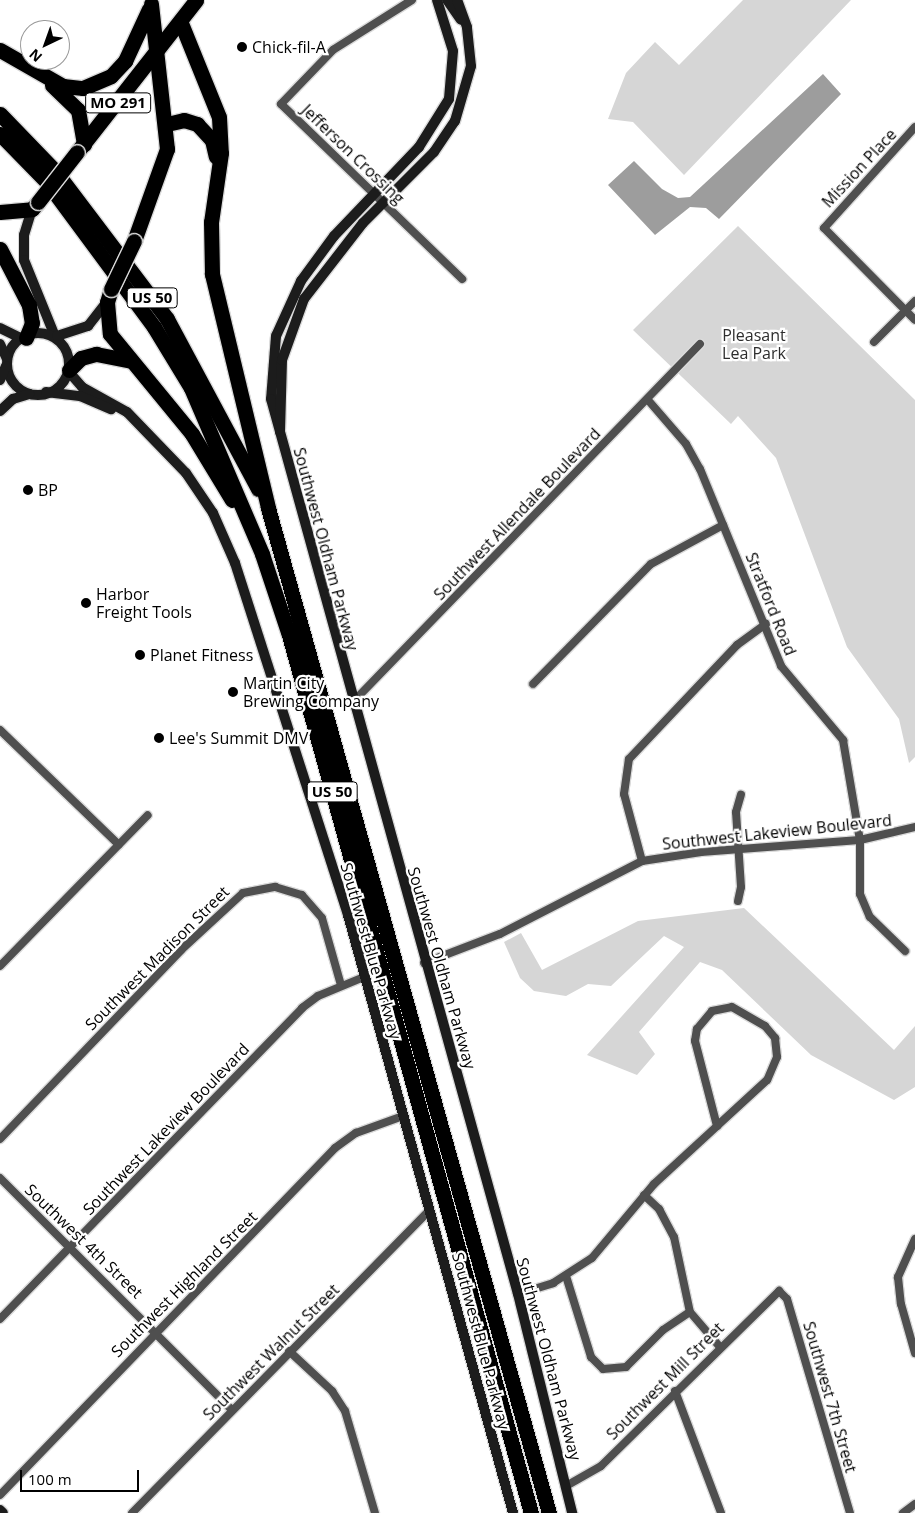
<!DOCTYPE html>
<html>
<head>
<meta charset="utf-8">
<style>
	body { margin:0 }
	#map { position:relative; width:915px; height:1513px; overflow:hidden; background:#fff; font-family:"Open Sans",sans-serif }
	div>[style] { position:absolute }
	.green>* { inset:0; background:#d6d6d6 }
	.water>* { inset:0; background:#9d9d9d }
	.roads { filter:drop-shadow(1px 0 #dbdbdb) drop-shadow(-1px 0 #dbdbdb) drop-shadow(0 1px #dbdbdb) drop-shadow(0 -1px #dbdbdb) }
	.street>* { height:8px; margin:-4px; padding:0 4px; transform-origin:4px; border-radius:4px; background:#4f4f4f }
	.secondary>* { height:10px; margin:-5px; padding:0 5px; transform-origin:5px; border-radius:5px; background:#1c1c1c }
	.secondary>.ring { margin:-5px; padding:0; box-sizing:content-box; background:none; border:10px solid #1c1c1c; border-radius:50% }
	.highway>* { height:15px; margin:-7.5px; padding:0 7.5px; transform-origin:7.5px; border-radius:7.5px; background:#000 }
	.bridges { filter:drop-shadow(1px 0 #dbdbdb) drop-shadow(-1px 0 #dbdbdb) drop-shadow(0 1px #dbdbdb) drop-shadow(0 -1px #dbdbdb) }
	.highway-bridge>* { height:15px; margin:-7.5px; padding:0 7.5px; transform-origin:7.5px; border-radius:7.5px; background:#000 }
	.dots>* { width:14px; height:14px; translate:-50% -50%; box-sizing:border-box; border:2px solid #fff; border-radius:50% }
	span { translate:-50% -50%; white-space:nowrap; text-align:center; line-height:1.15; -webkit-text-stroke:4.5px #fff; paint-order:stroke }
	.shield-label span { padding:1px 4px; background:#fff; border:1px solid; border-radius:4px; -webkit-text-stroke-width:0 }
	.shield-label { font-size:15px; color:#000; font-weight:700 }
	.poi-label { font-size:16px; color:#000 }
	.left { translate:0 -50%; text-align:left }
	.street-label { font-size:16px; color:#000 }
	.park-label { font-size:16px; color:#2d2d2d }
	.north { position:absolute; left:20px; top:20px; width:50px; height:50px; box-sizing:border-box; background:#fff; border:1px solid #999; border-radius:50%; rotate:222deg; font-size:14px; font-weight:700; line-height:20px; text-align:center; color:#000 }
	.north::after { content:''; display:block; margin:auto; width:18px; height:22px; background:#000; clip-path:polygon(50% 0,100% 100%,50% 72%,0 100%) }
	.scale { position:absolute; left:20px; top:1470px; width:119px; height:22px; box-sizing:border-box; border:2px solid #000; border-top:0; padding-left:6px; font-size:15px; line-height:18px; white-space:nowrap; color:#000; -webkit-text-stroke:4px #fff; paint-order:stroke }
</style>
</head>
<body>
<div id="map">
	<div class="green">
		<div style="clip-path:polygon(743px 0,851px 0,684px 175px,633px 122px,608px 119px,626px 73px,655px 42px,679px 65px)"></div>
		<div style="clip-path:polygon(738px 226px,915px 400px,915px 757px,909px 763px,899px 719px,847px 647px,776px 458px,738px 416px,731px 424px,633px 330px)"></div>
		<div style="clip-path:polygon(744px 908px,894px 1050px,915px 1026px,915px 1087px,894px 1100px,811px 1055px,722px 970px,700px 962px,639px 1032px,655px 1054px,637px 1075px,587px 1055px,684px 947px,664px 936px,611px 986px,588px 984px,566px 996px,534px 991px,520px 978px,504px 942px,521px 933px,542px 970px,638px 921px)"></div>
	</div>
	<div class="water">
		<div style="clip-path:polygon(823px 74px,841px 94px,719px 219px,706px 208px,690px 207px,655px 235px,608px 185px,634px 161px,662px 189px,678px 198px,690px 197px)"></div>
	</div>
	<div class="roads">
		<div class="street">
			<div style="left:412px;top:0;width:93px;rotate:147.7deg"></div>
			<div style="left:333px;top:50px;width:75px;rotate:133.9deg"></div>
			<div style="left:281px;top:104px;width:252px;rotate:44deg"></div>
			<div style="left:915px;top:127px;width:136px;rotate:132deg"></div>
			<div style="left:824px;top:228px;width:129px;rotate:45.3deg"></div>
			<div style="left:874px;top:342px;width:58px;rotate:-45deg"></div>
			<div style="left:648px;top:400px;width:58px;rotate:49.2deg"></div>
			<div style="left:686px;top:444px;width:29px;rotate:61deg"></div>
			<div style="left:700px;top:469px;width:213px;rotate:67.6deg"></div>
			<div style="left:781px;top:666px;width:97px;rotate:50deg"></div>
			<div style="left:843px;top:740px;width:101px;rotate:80.4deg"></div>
			<div style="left:860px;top:840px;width:54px;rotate:90deg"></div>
			<div style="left:860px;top:894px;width:25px;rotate:67deg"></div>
			<div style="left:870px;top:917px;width:49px;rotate:44.2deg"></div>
			<div style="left:533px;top:684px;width:168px;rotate:-45.5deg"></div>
			<div style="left:651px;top:564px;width:82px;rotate:-28.4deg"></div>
			<div style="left:352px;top:703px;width:500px;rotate:-45.9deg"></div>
			<div style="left:0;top:730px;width:165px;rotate:44deg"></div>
			<div style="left:642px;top:861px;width:69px;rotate:-105deg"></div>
			<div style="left:624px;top:794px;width:35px;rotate:-82deg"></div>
			<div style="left:629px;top:759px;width:157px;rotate:-46.5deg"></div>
			<div style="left:737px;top:645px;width:36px;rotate:-36deg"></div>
			<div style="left:738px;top:901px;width:14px;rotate:-78deg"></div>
			<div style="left:741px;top:887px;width:75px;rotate:-93.8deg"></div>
			<div style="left:736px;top:812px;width:18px;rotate:-74deg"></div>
			<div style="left:424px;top:963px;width:81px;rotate:-20.9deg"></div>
			<div style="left:500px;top:934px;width:160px;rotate:-27.2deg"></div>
			<div style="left:642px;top:861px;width:60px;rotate:-8.7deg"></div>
			<div style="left:701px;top:852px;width:159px;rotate:-4.3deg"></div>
			<div style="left:860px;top:840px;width:57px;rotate:-13.3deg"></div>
			<div style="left:0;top:966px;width:211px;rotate:-45.6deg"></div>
			<div style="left:732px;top:1007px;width:38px;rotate:30deg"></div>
			<div style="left:765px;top:1026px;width:16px;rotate:50deg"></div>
			<div style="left:775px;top:1038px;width:19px;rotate:84deg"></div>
			<div style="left:777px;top:1057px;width:25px;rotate:113deg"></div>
			<div style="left:767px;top:1080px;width:68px;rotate:137.4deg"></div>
			<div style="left:717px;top:1126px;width:88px;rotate:-104.5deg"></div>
			<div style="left:695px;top:1041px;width:12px;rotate:-81deg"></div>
			<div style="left:697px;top:1029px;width:23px;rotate:-50deg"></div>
			<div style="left:712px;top:1011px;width:20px;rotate:-11deg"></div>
			<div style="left:0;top:1139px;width:262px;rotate:-46.2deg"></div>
			<div style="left:181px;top:950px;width:84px;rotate:-42.6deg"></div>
			<div style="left:243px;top:893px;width:33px;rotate:-11deg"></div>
			<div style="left:275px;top:887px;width:28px;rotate:17deg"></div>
			<div style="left:302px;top:895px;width:30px;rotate:49deg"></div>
			<div style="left:322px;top:918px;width:70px;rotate:74.2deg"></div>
			<div style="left:0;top:1178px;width:328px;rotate:45deg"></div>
			<div style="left:644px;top:1195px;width:21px;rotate:43deg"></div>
			<div style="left:659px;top:1209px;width:32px;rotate:62deg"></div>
			<div style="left:674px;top:1237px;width:77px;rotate:78deg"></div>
			<div style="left:690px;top:1312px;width:45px;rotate:49.5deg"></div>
			<div style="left:915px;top:1239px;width:42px;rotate:114.1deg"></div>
			<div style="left:898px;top:1277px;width:27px;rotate:84deg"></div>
			<div style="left:901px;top:1304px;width:51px;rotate:74.1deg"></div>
			<div style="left:566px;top:1276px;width:85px;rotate:72.8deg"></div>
			<div style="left:591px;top:1357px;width:17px;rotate:45deg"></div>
			<div style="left:603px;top:1369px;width:23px;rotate:-5deg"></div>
			<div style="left:626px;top:1367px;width:52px;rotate:-45deg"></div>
			<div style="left:663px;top:1330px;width:32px;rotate:-34deg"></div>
			<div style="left:518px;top:1294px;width:37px;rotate:-17deg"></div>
			<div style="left:553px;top:1283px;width:46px;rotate:-32.7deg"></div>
			<div style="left:592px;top:1258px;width:97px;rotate:-50deg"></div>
			<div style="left:654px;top:1184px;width:86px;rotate:-42.6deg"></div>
			<div style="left:0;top:1319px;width:434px;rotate:-45.8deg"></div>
			<div style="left:302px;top:1008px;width:20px;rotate:-37deg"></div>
			<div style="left:318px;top:996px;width:50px;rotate:-22.4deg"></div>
			<div style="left:289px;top:1351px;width:59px;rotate:42.9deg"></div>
			<div style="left:332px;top:1391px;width:24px;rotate:57deg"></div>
			<div style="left:345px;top:1411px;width:106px;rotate:73.6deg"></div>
			<div style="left:675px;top:1391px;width:130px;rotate:69.3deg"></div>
			<div style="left:566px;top:1486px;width:40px;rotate:-29.7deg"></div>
			<div style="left:601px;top:1466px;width:250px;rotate:-44.5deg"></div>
			<div style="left:779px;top:1291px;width:11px;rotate:45deg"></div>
			<div style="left:787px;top:1299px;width:223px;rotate:73.6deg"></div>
			<div style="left:0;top:1495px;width:482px;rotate:-46deg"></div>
			<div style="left:335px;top:1148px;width:26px;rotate:-36deg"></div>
			<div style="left:356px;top:1133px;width:50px;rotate:-19.9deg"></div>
			<div style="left:132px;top:1513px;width:425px;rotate:-45.5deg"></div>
			<div style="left:903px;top:1513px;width:15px;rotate:-37deg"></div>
		</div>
		<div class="secondary">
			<div style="left:437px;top:0;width:53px;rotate:72.6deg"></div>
			<div style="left:453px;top:51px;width:48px;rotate:94.8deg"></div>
			<div style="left:449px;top:99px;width:57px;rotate:122deg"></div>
			<div style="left:419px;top:147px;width:123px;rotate:133.7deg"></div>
			<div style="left:334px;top:236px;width:56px;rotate:126.3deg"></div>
			<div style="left:301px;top:281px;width:60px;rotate:114.4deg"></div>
			<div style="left:276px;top:336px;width:63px;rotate:94.5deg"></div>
			<div style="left:271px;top:399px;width:928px;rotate:74.57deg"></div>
			<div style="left:518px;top:1294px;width:226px;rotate:76.1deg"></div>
			<div style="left:447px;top:0;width:24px;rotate:55deg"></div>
			<div style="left:32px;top:209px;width:27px;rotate:107deg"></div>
			<div style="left:24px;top:235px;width:25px;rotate:90deg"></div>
			<div style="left:24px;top:260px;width:80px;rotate:67.9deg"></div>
			<div style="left:0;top:328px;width:25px;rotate:26deg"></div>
			<div class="ring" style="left:7px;top:333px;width:52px;height:52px"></div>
			<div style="left:57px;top:336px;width:33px;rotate:-18deg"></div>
			<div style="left:88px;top:326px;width:31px;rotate:-52deg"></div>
			<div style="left:0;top:344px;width:17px;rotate:65deg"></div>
			<div style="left:69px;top:372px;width:20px;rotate:49deg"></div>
			<div style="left:82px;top:387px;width:51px;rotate:29.1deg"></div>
			<div style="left:127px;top:412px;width:85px;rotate:46deg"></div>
			<div style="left:186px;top:473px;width:48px;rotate:56deg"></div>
			<div style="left:213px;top:513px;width:55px;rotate:66.3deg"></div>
			<div style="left:235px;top:563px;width:370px;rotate:72.2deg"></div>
			<div style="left:348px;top:915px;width:620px;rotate:74.57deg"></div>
			<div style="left:0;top:380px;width:15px;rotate:-67deg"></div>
			<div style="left:46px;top:392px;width:34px;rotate:7deg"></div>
			<div style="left:80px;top:396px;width:34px;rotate:23deg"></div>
			<div style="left:0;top:411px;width:18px;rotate:-43deg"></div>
			<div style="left:13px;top:399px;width:17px;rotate:-17deg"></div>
			<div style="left:280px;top:432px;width:72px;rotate:-88.4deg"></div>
			<div style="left:282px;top:360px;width:65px;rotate:-70.2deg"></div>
			<div style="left:304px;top:299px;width:96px;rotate:-52.2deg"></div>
			<div style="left:363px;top:223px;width:100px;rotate:-45deg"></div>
			<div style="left:434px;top:152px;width:37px;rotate:-56deg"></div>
			<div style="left:455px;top:121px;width:57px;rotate:-73.8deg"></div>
			<div style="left:471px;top:66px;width:39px;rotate:-96deg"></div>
			<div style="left:467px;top:27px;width:29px;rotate:-110deg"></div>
			<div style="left:0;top:1510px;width:4px;rotate:45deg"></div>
		</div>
		<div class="highway">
			<div style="left:181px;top:23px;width:101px;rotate:68deg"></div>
			<div style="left:219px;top:117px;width:36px;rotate:87deg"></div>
			<div style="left:221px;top:153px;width:70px;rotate:98.2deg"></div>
			<div style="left:211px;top:222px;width:52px;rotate:88.9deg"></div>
			<div style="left:212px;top:274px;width:241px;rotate:76.5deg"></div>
			<div style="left:268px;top:508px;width:1044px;rotate:74.38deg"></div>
			<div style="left:0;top:50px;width:73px;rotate:29.7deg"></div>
			<div style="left:63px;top:86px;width:20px;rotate:6deg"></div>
			<div style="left:83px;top:88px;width:30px;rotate:-23deg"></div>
			<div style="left:111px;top:76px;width:21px;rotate:-47deg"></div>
			<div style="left:125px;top:61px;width:57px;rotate:-65.2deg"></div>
			<div style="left:52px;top:85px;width:36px;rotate:44deg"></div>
			<div style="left:78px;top:110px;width:35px;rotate:80deg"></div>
			<div style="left:0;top:114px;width:81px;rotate:46deg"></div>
			<div style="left:56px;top:172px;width:184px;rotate:52.9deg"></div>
			<div style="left:167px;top:319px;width:193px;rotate:61.8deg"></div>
			<div style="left:167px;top:124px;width:17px;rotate:-13deg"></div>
			<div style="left:184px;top:120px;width:14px;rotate:17deg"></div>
			<div style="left:197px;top:124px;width:22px;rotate:47deg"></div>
			<div style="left:212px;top:140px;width:17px;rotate:77deg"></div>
			<div style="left:0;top:134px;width:66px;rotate:45.6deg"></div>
			<div style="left:46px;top:181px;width:182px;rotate:53.5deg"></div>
			<div style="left:154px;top:327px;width:71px;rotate:58.8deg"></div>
			<div style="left:191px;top:388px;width:181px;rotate:66.8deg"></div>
			<div style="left:262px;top:554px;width:85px;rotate:71.6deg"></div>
			<div style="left:289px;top:635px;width:911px;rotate:74.59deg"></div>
			<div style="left:77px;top:152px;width:193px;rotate:-51.9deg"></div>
			<div style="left:0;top:212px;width:32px;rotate:-5deg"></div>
			<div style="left:32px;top:209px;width:9px;rotate:-49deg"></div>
			<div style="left:134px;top:241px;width:98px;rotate:-70.3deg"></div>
			<div style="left:167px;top:149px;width:146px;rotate:-96.3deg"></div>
			<div style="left:0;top:249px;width:63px;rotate:62.6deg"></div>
			<div style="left:29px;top:305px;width:18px;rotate:81deg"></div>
			<div style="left:32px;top:323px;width:16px;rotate:112deg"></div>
			<div style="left:111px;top:289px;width:14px;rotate:107deg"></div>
			<div style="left:107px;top:302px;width:32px;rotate:85deg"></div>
			<div style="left:110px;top:334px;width:129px;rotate:50.6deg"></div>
			<div style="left:192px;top:434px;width:77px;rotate:58.8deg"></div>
			<div style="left:69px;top:370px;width:17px;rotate:-45deg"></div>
			<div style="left:81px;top:358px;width:16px;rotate:-15deg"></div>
			<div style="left:96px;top:354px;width:36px;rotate:11deg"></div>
		</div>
	</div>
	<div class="bridges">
		<div class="highway-bridge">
			<div style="left:38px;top:202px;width:63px;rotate:-52deg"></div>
			<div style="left:111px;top:289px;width:53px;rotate:-64.4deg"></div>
		</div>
	</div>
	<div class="dots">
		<div style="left:242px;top:47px;background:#000"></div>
		<div style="left:28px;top:490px;background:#000"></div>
		<div style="left:86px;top:603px;background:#000"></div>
		<div style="left:140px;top:655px;background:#000"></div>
		<div style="left:233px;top:692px;background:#000"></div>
		<div style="left:159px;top:738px;background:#000"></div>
	</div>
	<div class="shield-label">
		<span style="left:118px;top:103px">MO 291</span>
		<span style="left:152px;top:298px">US 50</span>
		<span style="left:332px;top:792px">US 50</span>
	</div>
	<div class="poi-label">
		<span class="left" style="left:252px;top:47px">Chick-fil-A</span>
		<span class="left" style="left:38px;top:490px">BP</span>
		<span class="left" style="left:96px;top:603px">Harbor<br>Freight Tools</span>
		<span class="left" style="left:150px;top:655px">Planet Fitness</span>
		<span class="left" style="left:243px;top:692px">Martin City<br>Brewing Company</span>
		<span class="left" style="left:169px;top:738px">Lee's Summit DMV</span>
	</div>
	<div class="street-label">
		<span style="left:353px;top:154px;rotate:44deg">Jefferson Crossing</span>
		<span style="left:859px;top:168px;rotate:-47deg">Mission Place</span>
		<span style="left:517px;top:514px;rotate:-46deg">Southwest Allendale Boulevard</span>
		<span style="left:326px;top:549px;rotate:75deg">Southwest Oldham Parkway</span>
		<span style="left:771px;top:604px;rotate:68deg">Stratford Road</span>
		<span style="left:777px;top:832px;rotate:-6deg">Southwest Lakeview Boulevard</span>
		<span style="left:371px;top:951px;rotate:74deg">Southwest Blue Parkway</span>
		<span style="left:157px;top:958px;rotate:-45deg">Southwest Madison Street</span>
		<span style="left:442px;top:968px;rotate:74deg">Southwest Oldham Parkway</span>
		<span style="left:166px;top:1129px;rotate:-46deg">Southwest Lakeview Boulevard</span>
		<span style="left:84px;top:1241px;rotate:44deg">Southwest 4th Street</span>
		<span style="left:184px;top:1284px;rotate:-45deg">Southwest Highland Street</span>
		<span style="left:481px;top:1341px;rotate:75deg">Southwest Blue Parkway</span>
		<span style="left:271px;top:1352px;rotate:-45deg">Southwest Walnut Street</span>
		<span style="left:549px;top:1359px;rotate:75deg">Southwest Oldham Parkway</span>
		<span style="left:665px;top:1381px;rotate:-45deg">Southwest Mill Street</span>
		<span style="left:830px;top:1397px;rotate:74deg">Southwest 7th Street</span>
	</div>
	<div class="park-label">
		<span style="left:754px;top:344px">Pleasant<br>Lea Park</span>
	</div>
	<div class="north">N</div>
	<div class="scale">100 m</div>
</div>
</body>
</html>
